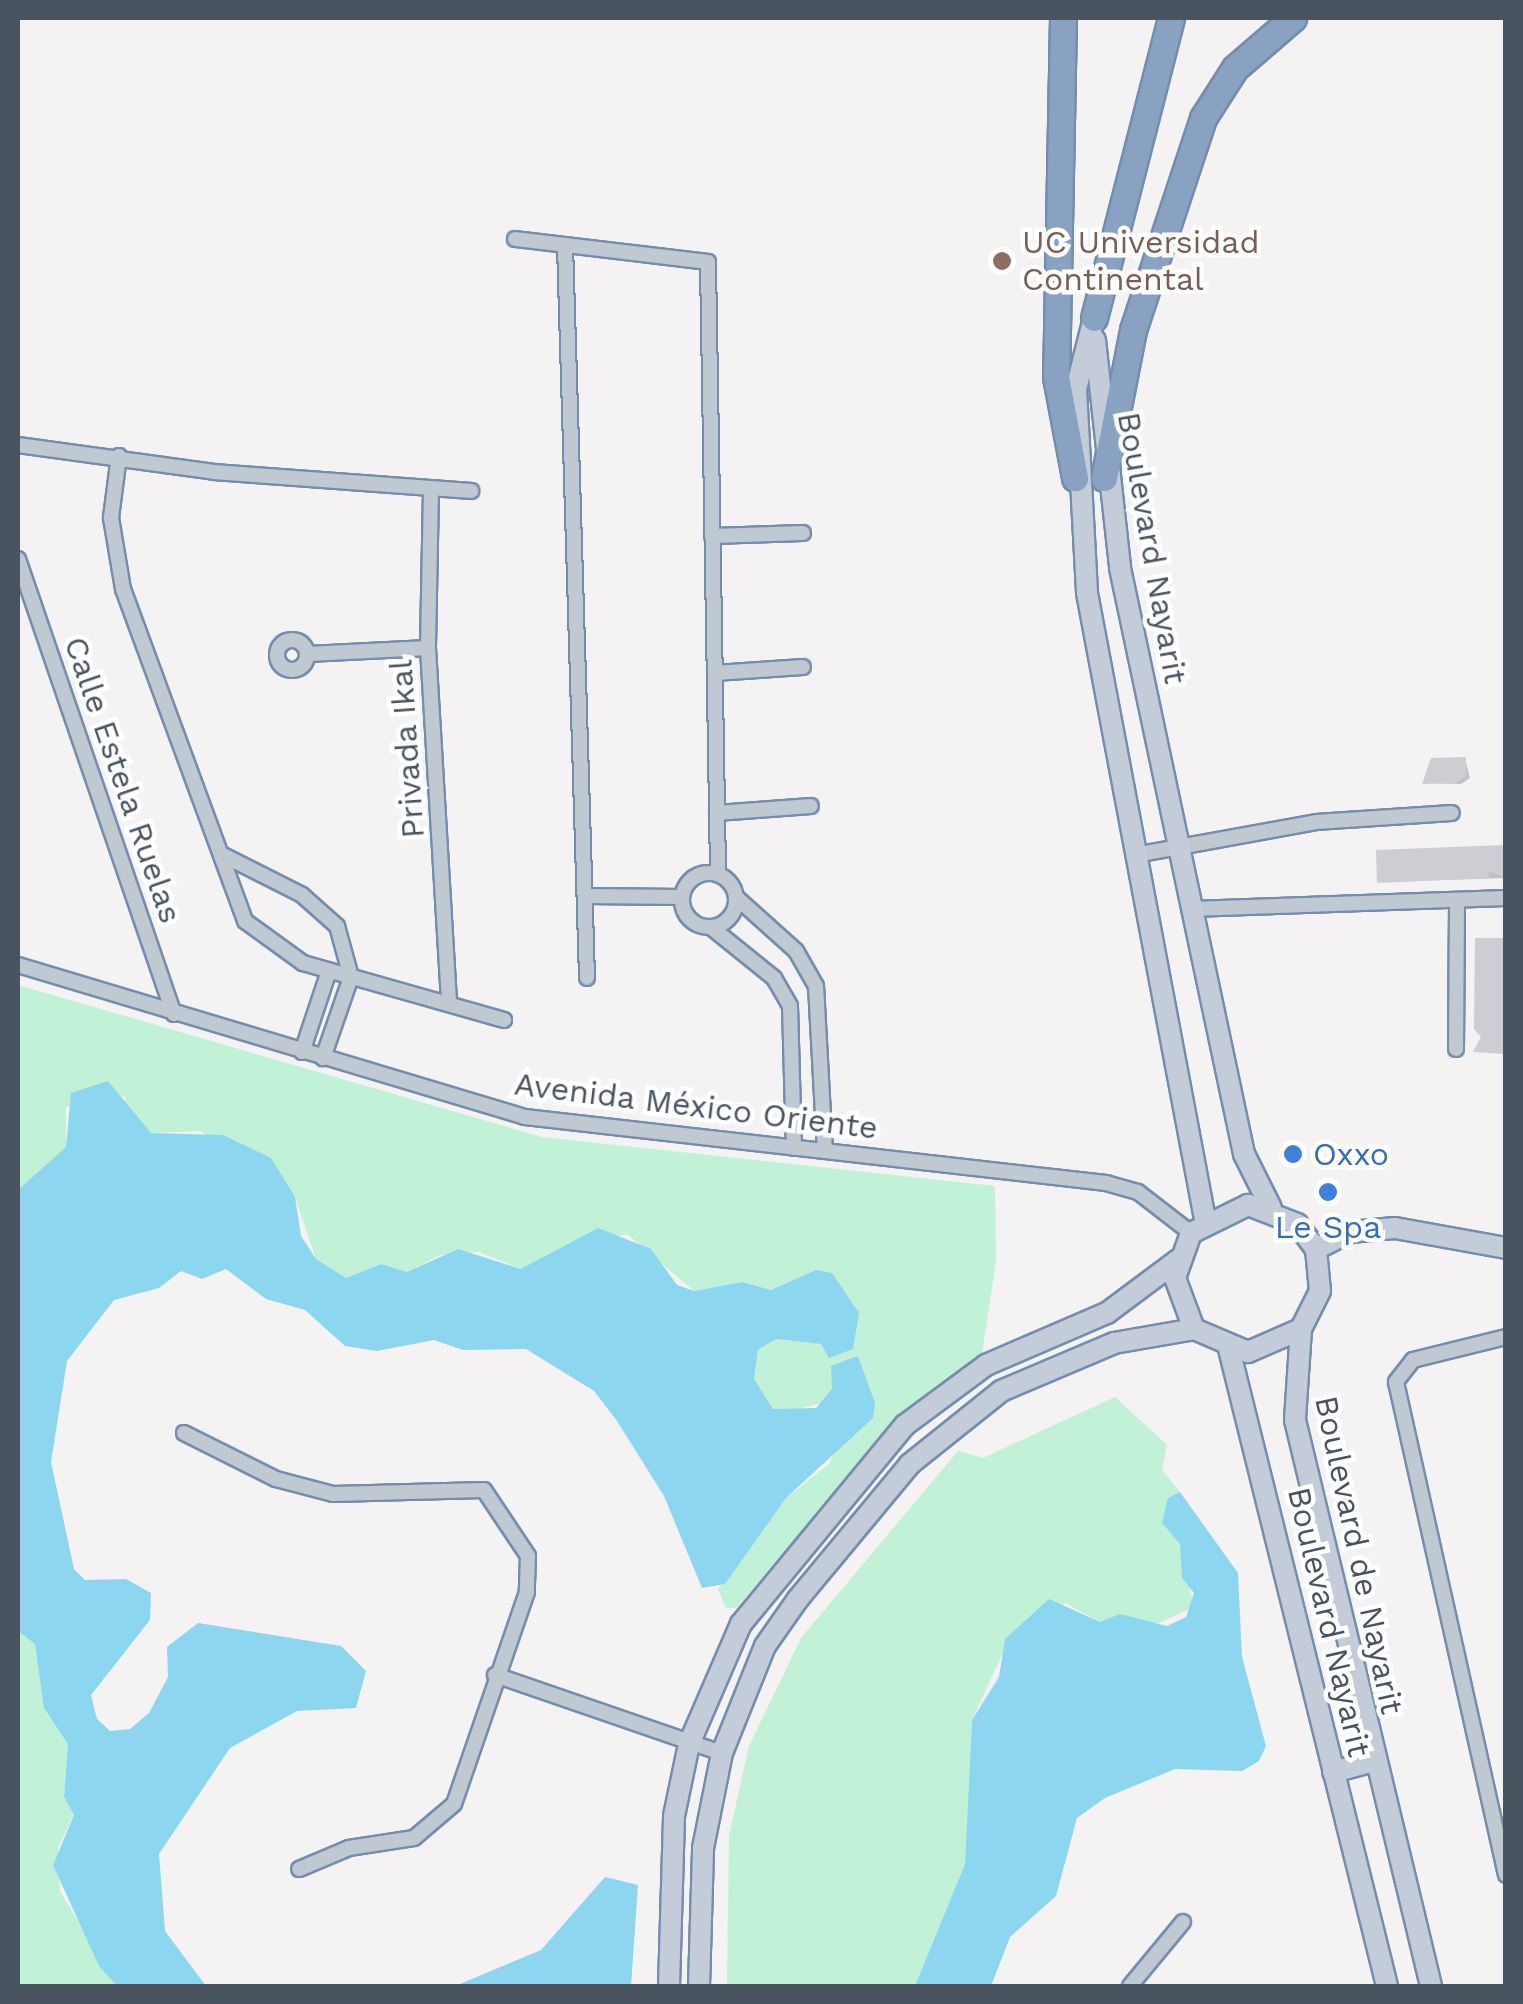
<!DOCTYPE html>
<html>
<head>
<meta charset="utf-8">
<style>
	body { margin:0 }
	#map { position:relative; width:1523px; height:2004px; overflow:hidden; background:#f4f2f2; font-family:"Work Sans",sans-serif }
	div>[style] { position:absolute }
	.green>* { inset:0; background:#c1f1d6 }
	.water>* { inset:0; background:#8dd6ef }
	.shadow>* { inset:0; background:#0003 }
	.building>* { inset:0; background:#ccced4 }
	.roads { filter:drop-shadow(2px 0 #748dad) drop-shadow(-2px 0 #748dad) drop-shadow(0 2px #748dad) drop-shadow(0 -2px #748dad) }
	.street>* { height:14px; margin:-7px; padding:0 7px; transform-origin:7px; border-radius:7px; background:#c0c8d1 }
	.street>.ring { margin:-7px; padding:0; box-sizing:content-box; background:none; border:14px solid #c0c8d1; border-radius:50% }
	.secondary>* { height:20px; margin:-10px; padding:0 10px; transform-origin:10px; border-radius:10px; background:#c3ccd8 }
	.highway>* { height:25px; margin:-12.5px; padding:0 12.5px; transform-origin:12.5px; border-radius:12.5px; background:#89a2c1 }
	.dots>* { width:28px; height:28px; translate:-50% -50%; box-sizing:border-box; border:5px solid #fff; border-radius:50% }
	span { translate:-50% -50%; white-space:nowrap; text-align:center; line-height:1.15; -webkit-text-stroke:9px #fff; paint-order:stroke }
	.education-label { font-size:32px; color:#785e54 }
	.left { translate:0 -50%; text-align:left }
	.street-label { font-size:32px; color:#495460 }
	.shop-label { font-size:32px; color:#366cbe }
	.frame { position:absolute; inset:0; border:20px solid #495460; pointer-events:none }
</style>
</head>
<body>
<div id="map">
	<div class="green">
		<div style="clip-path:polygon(18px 985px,542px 1137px,995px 1186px,996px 1262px,981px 1360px,897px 1418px,736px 1608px,726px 1608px,718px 1589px,786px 1498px,829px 1464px,865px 1378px,858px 1356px,826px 1402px,791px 1411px,773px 1409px,754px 1379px,758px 1350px,776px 1339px,821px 1344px,829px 1358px,816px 1270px,771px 1290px,742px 1282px,694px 1291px,627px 1234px,521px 1269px,479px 1252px,440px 1255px,407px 1272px,381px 1264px,346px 1278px,316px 1259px,295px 1197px,200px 1131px,151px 1133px,125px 1109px,125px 1096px,66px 1107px,66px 1147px,18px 1190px)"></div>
		<div style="clip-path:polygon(1115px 1397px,1167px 1445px,1162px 1470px,1180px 1492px,1162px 1523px,1180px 1544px,1194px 1607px,1152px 1626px,1121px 1614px,1100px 1622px,1065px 1603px,1001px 1657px,972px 1720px,965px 1864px,915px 1986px,727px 1986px,729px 1836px,749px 1746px,801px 1638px,958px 1451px,983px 1458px)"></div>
		<div style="clip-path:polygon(18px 1631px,35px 1644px,47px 1715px,64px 1726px,68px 1744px,64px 1797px,74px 1814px,58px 1848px,60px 1891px,117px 1986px,18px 1986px)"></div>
	</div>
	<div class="water">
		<div style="clip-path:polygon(108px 1081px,151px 1133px,223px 1135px,271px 1158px,295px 1197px,301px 1236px,316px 1259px,346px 1278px,381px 1264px,407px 1272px,458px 1249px,521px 1269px,598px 1228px,651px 1249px,677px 1285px,694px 1291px,742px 1282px,771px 1290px,816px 1270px,832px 1273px,859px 1313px,853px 1349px,829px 1358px,821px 1344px,776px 1339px,758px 1350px,754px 1379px,773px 1409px,816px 1408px,832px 1389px,831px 1366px,858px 1356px,875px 1403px,873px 1418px,786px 1498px,725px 1584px,702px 1588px,664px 1496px,617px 1421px,594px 1391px,526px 1349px,463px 1350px,434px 1340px,377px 1351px,345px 1346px,305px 1310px,266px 1299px,226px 1269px,202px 1279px,181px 1271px,159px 1288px,114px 1300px,67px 1361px,51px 1462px,74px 1569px,85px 1580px,126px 1579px,151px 1593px,150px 1620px,91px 1695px,97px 1719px,110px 1731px,130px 1729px,149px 1713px,168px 1677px,167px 1647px,198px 1623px,341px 1646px,366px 1671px,356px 1708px,297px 1711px,230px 1748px,159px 1854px,165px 1931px,206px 1986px,117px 1986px,99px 1966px,53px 1865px,74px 1815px,64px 1797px,68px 1744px,44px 1708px,35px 1644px,18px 1631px,18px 1190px,66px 1147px,71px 1093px)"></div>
		<div style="clip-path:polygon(1180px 1492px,1238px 1573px,1242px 1657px,1266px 1746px,1259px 1761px,1242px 1771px,1175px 1769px,1105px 1798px,1077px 1818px,1056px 1896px,1010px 1937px,991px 1986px,915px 1986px,965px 1864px,972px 1720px,999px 1677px,1005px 1639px,1049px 1599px,1100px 1622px,1120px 1614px,1167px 1626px,1186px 1617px,1194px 1593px,1182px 1578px,1180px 1544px,1162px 1523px,1168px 1498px)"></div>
		<div style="clip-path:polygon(605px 1877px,638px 1885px,631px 1986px,455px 1986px,541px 1950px)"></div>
	</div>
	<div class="shadow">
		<div style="clip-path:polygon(1465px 759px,1470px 778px,1461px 784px,1425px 783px)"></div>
		<div style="clip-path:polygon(1506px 848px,1506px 878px,1380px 882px)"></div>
	</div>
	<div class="building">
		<div style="clip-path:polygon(1466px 757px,1466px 776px,1455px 783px,1422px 784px,1431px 758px)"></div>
		<div style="clip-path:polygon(1506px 845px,1506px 878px,1489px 871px,1489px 878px,1377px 883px,1376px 850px)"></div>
		<div style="clip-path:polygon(1475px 938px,1506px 938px,1505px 1054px,1473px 1052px,1481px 1037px,1474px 1029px)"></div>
	</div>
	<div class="roads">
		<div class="street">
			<div style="left:515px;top:239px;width:194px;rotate:6.8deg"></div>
			<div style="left:708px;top:262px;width:612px;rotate:89.06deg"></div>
			<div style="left:565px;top:245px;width:733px;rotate:88.28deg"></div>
			<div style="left:18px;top:445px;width:198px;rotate:7.8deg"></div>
			<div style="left:214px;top:472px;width:258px;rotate:4.2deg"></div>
			<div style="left:119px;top:456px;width:63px;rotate:97.4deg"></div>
			<div style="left:111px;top:518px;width:72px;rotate:80.4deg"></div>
			<div style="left:123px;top:589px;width:354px;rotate:69.8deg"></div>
			<div style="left:245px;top:921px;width:72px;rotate:35.9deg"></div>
			<div style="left:303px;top:963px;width:209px;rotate:15.8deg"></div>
			<div style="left:431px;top:490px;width:158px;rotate:91.1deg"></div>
			<div style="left:428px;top:648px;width:357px;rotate:86.6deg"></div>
			<div style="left:712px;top:536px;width:91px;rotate:-1.9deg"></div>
			<div style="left:18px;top:559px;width:481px;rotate:71.1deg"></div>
			<div class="ring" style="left:277px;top:640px;width:16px;height:16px"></div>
			<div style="left:308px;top:654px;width:120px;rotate:-2.9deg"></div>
			<div style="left:715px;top:673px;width:88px;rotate:-3.9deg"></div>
			<div style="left:717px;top:813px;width:94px;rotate:-4.3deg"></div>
			<div style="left:221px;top:854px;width:91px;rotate:26.8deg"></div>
			<div style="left:302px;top:895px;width:47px;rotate:41.5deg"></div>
			<div style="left:337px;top:926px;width:53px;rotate:74.6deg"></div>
			<div style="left:351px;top:977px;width:86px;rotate:109.1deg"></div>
			<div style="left:1135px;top:855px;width:184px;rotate:-10.3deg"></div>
			<div style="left:1316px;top:822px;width:136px;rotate:-3.8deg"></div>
			<div class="ring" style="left:682px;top:873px;width:40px;height:40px"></div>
			<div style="left:585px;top:896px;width:97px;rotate:0.6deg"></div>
			<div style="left:737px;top:898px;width:79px;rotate:41.9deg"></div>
			<div style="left:796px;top:951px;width:40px;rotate:60.3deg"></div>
			<div style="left:816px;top:986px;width:165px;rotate:86.9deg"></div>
			<div style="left:1191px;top:909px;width:315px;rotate:-2deg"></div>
			<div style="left:712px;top:928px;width:80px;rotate:38.9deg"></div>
			<div style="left:774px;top:978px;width:32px;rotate:60deg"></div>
			<div style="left:790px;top:1006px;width:142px;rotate:88.4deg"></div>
			<div style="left:18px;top:965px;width:529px;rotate:16.69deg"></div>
			<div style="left:525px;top:1117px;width:585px;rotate:6.48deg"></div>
			<div style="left:1106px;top:1183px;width:33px;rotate:16deg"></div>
			<div style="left:1138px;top:1192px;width:67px;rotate:37.7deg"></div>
			<div style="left:1456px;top:1049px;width:149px;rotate:-89.6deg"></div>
			<div style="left:302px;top:1052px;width:85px;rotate:-71.6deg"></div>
			<div style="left:1506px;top:1337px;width:96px;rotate:166.1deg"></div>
			<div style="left:1413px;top:1360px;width:28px;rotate:128deg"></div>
			<div style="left:1396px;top:1382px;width:505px;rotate:77.42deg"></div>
			<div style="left:184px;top:1433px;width:103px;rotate:26.6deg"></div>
			<div style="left:276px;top:1479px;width:59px;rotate:14.7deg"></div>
			<div style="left:333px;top:1494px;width:151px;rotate:-1.5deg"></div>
			<div style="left:484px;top:1490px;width:79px;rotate:56.3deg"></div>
			<div style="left:528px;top:1556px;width:36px;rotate:92deg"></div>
			<div style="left:527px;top:1592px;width:224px;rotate:109deg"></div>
			<div style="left:454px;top:1804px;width:52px;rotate:139.6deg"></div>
			<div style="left:414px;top:1838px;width:66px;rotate:171.3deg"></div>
			<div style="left:349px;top:1848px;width:54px;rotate:157.2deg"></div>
			<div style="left:495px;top:1675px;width:240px;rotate:19deg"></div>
			<div style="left:1130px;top:1986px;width:83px;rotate:-50.4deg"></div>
		</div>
		<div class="secondary">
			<div style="left:1094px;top:318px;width:73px;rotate:104.2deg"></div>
			<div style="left:1076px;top:389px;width:204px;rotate:86.9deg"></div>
			<div style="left:1087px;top:593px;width:637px;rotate:79.33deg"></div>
			<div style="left:1095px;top:340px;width:229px;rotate:83.7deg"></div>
			<div style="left:1120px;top:568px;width:599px;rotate:78.05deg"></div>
			<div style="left:1244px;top:1154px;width:60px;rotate:63.4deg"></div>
			<div style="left:1316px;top:1249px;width:38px;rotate:-27deg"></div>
			<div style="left:1350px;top:1232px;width:45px;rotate:-5.1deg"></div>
			<div style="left:1395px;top:1228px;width:113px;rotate:10.2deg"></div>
			<div style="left:1301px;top:1329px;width:58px;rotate:156.5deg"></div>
			<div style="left:1248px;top:1352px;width:59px;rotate:-156.9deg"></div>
			<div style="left:1194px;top:1329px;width:54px;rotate:-110.4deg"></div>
			<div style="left:1175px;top:1278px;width:48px;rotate:-70.4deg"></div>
			<div style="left:1191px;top:1233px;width:64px;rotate:-26.2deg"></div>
			<div style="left:1248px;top:1205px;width:53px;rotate:21.2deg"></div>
			<div style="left:1297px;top:1224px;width:31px;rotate:53deg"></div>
			<div style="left:1316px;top:1249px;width:42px;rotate:84.6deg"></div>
			<div style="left:1320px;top:1291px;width:42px;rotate:116.6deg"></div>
			<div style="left:1301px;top:1329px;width:91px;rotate:93.8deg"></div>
			<div style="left:1295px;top:1420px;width:582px;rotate:76.49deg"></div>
			<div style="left:1229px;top:1349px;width:656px;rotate:76.07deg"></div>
			<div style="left:1333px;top:1772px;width:42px;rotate:-15deg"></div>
			<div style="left:669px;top:1986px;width:170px;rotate:-88.3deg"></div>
			<div style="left:674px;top:1816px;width:74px;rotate:-78.2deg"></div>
			<div style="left:689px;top:1744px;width:131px;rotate:-66.6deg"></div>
			<div style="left:741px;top:1624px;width:258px;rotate:-50.5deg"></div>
			<div style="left:905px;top:1425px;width:101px;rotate:-36.5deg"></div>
			<div style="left:986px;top:1365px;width:132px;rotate:-23.3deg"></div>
			<div style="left:1107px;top:1313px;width:89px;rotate:-36.7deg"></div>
			<div style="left:699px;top:1986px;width:138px;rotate:-88.3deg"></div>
			<div style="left:703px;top:1848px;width:97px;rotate:-78.7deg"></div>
			<div style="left:722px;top:1753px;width:115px;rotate:-68.1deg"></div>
			<div style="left:765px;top:1646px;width:57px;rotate:-54.9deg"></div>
			<div style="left:798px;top:1599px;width:175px;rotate:-50.3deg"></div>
			<div style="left:910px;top:1464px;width:117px;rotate:-38.7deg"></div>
			<div style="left:1001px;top:1391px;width:123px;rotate:-23deg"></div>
			<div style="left:1114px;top:1343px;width:81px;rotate:-9.9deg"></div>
		</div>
		<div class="highway">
			<div style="left:1063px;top:18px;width:359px;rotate:91.1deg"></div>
			<div style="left:1056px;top:377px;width:103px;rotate:79.3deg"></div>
			<div style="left:1094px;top:318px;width:310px;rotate:-75.6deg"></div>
			<div style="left:1104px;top:478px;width:151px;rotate:-78.9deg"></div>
			<div style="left:1133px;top:330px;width:223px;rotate:-71.7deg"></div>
			<div style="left:1203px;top:118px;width:59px;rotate:-57.4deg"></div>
			<div style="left:1235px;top:68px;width:77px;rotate:-40.8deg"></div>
		</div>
	</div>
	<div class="dots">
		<div style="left:1002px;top:261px;background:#8d6e63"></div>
		<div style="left:1293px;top:1154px;background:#3f7fe0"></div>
		<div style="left:1328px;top:1192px;background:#3f7fe0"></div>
	</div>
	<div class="education-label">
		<span class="left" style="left:1022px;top:261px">UC Universidad<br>Continental</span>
	</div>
	<div class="street-label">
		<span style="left:1152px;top:548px;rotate:80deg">Boulevard Nayarit</span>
		<span style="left:407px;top:749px;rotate:-94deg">Privada Ikal</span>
		<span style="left:123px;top:780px;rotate:71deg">Calle Estela Ruelas</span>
		<span style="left:696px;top:1106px;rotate:7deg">Avenida México Oriente</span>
		<span style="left:1359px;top:1555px;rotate:78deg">Boulevard de Nayarit</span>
		<span style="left:1329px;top:1622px;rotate:77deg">Boulevard Nayarit</span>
	</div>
	<div class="shop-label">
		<span class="left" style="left:1313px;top:1154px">Oxxo</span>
		<span style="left:1328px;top:1227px">Le Spa</span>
	</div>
	<div class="frame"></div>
</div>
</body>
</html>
